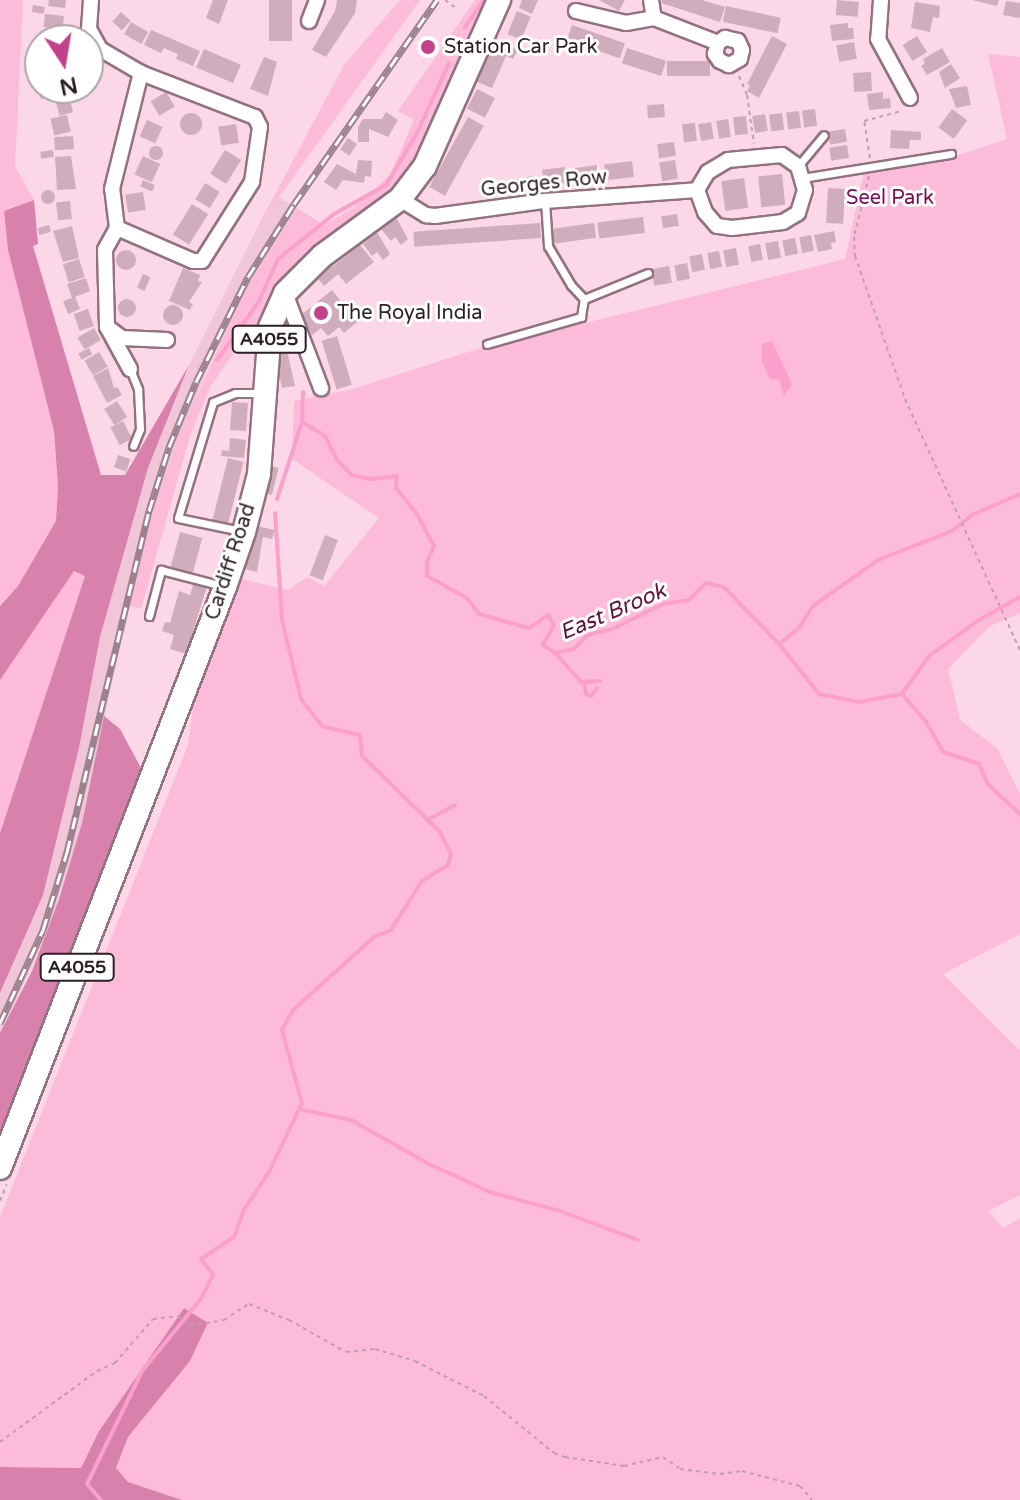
<!DOCTYPE html>
<html>
<head>
<meta charset="utf-8">
<style>
	body { margin:0 }
	#map { position:relative; width:1020px; height:1500px; overflow:hidden; background:#fcd7e7; font-family:"Varela Round",sans-serif }
	div>[style] { position:absolute }
	.built>* { inset:0; background:#f1c6d9 }
	.green>* { inset:0; background:#fdbbda }
	.forest>* { inset:0; background:#d981ad }
	.water>* { inset:0; background:#fba0cd }
	.stream>* { height:4px; margin:-2px; padding:0 2px; transform-origin:2px; border-radius:2px; background:#fba0cd }
	.building>* { inset:0; background:#d0adbd; transform-origin:0 0 }
	.round { border-radius:50% }
	.path>* { height:2px; margin-top:-1px; transform-origin:0; background:repeating-linear-gradient(90deg,#bda0ac 0 4px,transparent 0 8px) }
	.roads { filter:drop-shadow(2px 0 #927180) drop-shadow(-2px 0 #927180) drop-shadow(0 2px #927180) drop-shadow(0 -2px #927180) }
	.service>* { height:7px; margin:-3.5px; padding:0 3.5px; transform-origin:3.5px; border-radius:3.5px; background:#fff }
	.minor>* { height:14px; margin:-7px; padding:0 7px; transform-origin:7px; border-radius:7px; background:#fff }
	.primary>* { height:22px; margin:-11px; padding:0 11px; transform-origin:11px; border-radius:11px; background:#fff }
	.rail>* { height:7px; margin-top:-3.5px; transform-origin:0; background:repeating-linear-gradient(90deg,#fff 0 12px,#9c828d 0 24px); box-sizing:border-box; border-block:2px solid #9c828d }
	.dots>* { width:22px; height:22px; translate:-50% -50%; box-sizing:border-box; border:4px solid #fff; border-radius:50% }
	span { translate:-50% -50%; white-space:nowrap; text-align:center; line-height:1.15; -webkit-text-stroke:6px #fff; paint-order:stroke }
	.shield-label span { padding:2px 6px; background:#fff; border:2px solid; border-radius:6px; -webkit-text-stroke-width:0 }
	.shield-label { font-size:18px; color:#2c1f25; font-weight:700 }
	.poi-label { font-size:20px; color:#2c1f25 }
	.left { translate:0 -50%; text-align:left }
	.street-label { font-size:20px; color:#2c1f25 }
	.park-label { font-size:20px; color:#780c50 }
	.water-label { font-size:22px; color:#601140; font-style:italic }
	.north { position:absolute; left:24px; top:24px; width:80px; height:80px; box-sizing:border-box; background:#fff; border:2px solid #aba5a8; border-radius:50%; rotate:168deg; font-size:22px; font-weight:700; line-height:32px; text-align:center; color:#2c1f25 }
	.north::after { content:''; display:block; margin:auto; width:28px; height:36px; background:#c2418a; clip-path:polygon(50% 0,100% 100%,50% 72%,0 100%) }
</style>
</head>
<body>
<div id="map">
	<div class="built">
		<div style="clip-path:polygon(279px 197px,297px 208px,245px 289px,206px 372px,156px 500px,132px 587px,82px 823px,47px 935px,0 1033px,0 993px,43px 894px,79px 748px,100px 637px,148px 468px,189px 365px,257px 228px)"></div>
	</div>
	<div class="green">
		<div style="clip-path:polygon(0 0,23px 0,15px 166px,34px 200px,4px 211px,8px 250px,54px 431px,58px 486px,56px 522px,18px 586px,0 605px)"></div>
		<div style="clip-path:polygon(400px 0,420px 0,257px 228px,344px 65px)"></div>
		<div style="clip-path:polygon(475px 0,490px 0,418px 159px,396px 188px,235px 351px,210px 387px,190px 436px,141px 609px,128px 605px,156px 500px,182px 429px,245px 289px,297px 208px,324px 225px,353px 208px,390px 175px,414px 120px,398px 111px)"></div>
		<div style="clip-path:polygon(988px 54px,1020px 57px,1020px 613px,990px 626px,948px 669px,960px 720px,997px 748px,1020px 794px,1020px 934px,943px 974px,1020px 1051px,1020px 1195px,988px 1211px,1003px 1228px,1020px 1218px,1020px 1500px,182px 1500px,128px 1482px,116px 1468px,128px 1437px,190px 1361px,208px 1324px,184px 1308px,99px 1431px,81px 1468px,0 1467px,0 1217px,188px 745px,194px 699px,237px 578px,288px 590px,307px 577px,324px 586px,379px 518px,292px 459px,294px 401px,353px 389px,471px 351px,845px 259px,864px 172px,931px 164px,1007px 139px)"></div>
		<div style="clip-path:polygon(74px 570px,85px 576px,0 833px,0 680px)"></div>
	</div>
	<div class="forest">
		<div style="clip-path:polygon(34px 200px,38px 244px,33px 246px,101px 475px,125px 475px,189px 365px,148px 468px,100px 637px,79px 748px,43px 895px,0 993px,0 833px,85px 576px,74px 571px,0 680px,0 606px,18px 586px,56px 521px,58px 486px,54px 431px,8px 250px,4px 211px)"></div>
		<div style="clip-path:polygon(104px 716px,120px 729px,147px 779px,0 1148px,0 1033px,32px 971px,59px 899px,82px 823px)"></div>
		<div style="clip-path:polygon(184px 1308px,208px 1323px,190px 1361px,128px 1437px,116px 1468px,128px 1482px,182px 1500px,0 1500px,0 1467px,81px 1468px,99px 1431px)"></div>
	</div>
	<div class="water">
		<div style="clip-path:polygon(772px 341px,792px 384px,784px 396px,779px 380px,770px 379px,762px 362px,762px 344px)"></div>
	</div>
	<div class="stream">
		<div style="left:465px;top:27px;width:33px;rotate:-55deg"></div>
		<div style="left:217px;top:360px;width:70px;rotate:-54.3deg"></div>
		<div style="left:258px;top:303px;width:48px;rotate:-65.6deg"></div>
		<div style="left:278px;top:259px;width:72px;rotate:-38.8deg"></div>
		<div style="left:334px;top:214px;width:60px;rotate:-29.1deg"></div>
		<div style="left:386px;top:185px;width:61px;rotate:-59.2deg"></div>
		<div style="left:417px;top:133px;width:77px;rotate:-65.4deg"></div>
		<div style="left:303px;top:392px;width:30px;rotate:92deg"></div>
		<div style="left:302px;top:422px;width:27px;rotate:31deg"></div>
		<div style="left:325px;top:436px;width:27px;rotate:63deg"></div>
		<div style="left:337px;top:460px;width:21px;rotate:45deg"></div>
		<div style="left:352px;top:475px;width:18px;rotate:13deg"></div>
		<div style="left:370px;top:479px;width:27px;rotate:-6deg"></div>
		<div style="left:397px;top:476px;width:12px;rotate:95deg"></div>
		<div style="left:396px;top:488px;width:33px;rotate:51deg"></div>
		<div style="left:417px;top:514px;width:36px;rotate:62deg"></div>
		<div style="left:434px;top:546px;width:17px;rotate:114deg"></div>
		<div style="left:427px;top:562px;width:14px;rotate:90deg"></div>
		<div style="left:427px;top:576px;width:46px;rotate:28.8deg"></div>
		<div style="left:467px;top:598px;width:20px;rotate:53deg"></div>
		<div style="left:479px;top:614px;width:52px;rotate:15.6deg"></div>
		<div style="left:529px;top:628px;width:23px;rotate:-34deg"></div>
		<div style="left:548px;top:615px;width:12px;rotate:59deg"></div>
		<div style="left:554px;top:625px;width:23px;rotate:119deg"></div>
		<div style="left:543px;top:645px;width:14px;rotate:34deg"></div>
		<div style="left:555px;top:653px;width:19px;rotate:-12deg"></div>
		<div style="left:574px;top:649px;width:19px;rotate:-47deg"></div>
		<div style="left:587px;top:635px;width:26px;rotate:-13deg"></div>
		<div style="left:612px;top:629px;width:57px;rotate:-26.1deg"></div>
		<div style="left:663px;top:604px;width:26px;rotate:-9deg"></div>
		<div style="left:689px;top:600px;width:24px;rotate:-45deg"></div>
		<div style="left:706px;top:583px;width:18px;rotate:13deg"></div>
		<div style="left:724px;top:587px;width:79px;rotate:46deg"></div>
		<div style="left:779px;top:644px;width:64px;rotate:51.3deg"></div>
		<div style="left:819px;top:694px;width:41px;rotate:11.3deg"></div>
		<div style="left:859px;top:702px;width:44px;rotate:-10.5deg"></div>
		<div style="left:902px;top:694px;width:37px;rotate:49deg"></div>
		<div style="left:926px;top:722px;width:34px;rotate:60deg"></div>
		<div style="left:943px;top:752px;width:38px;rotate:18deg"></div>
		<div style="left:979px;top:764px;width:22px;rotate:66deg"></div>
		<div style="left:988px;top:784px;width:44px;rotate:43.2deg"></div>
		<div style="left:277px;top:499px;width:81px;rotate:-72deg"></div>
		<div style="left:779px;top:644px;width:26px;rotate:-39deg"></div>
		<div style="left:799px;top:628px;width:26px;rotate:-58deg"></div>
		<div style="left:813px;top:606px;width:80px;rotate:-35.3deg"></div>
		<div style="left:878px;top:560px;width:79px;rotate:-21.4deg"></div>
		<div style="left:952px;top:531px;width:26px;rotate:-39deg"></div>
		<div style="left:972px;top:515px;width:52px;rotate:-23.6deg"></div>
		<div style="left:556px;top:654px;width:38px;rotate:48deg"></div>
		<div style="left:581px;top:682px;width:20px;rotate:-3deg"></div>
		<div style="left:584px;top:682px;width:12px;rotate:81deg"></div>
		<div style="left:586px;top:694px;width:5px;rotate:22deg"></div>
		<div style="left:591px;top:696px;width:10px;rotate:-53deg"></div>
		<div style="left:902px;top:694px;width:47px;rotate:-54.6deg"></div>
		<div style="left:929px;top:656px;width:62px;rotate:-35.8deg"></div>
		<div style="left:979px;top:620px;width:47px;rotate:-29.3deg"></div>
		<div style="left:427px;top:820px;width:32px;rotate:-28deg"></div>
		<div style="left:299px;top:1109px;width:53px;rotate:11.9deg"></div>
		<div style="left:351px;top:1120px;width:90px;rotate:29.4deg"></div>
		<div style="left:429px;top:1164px;width:67px;rotate:24.7deg"></div>
		<div style="left:490px;top:1192px;width:73px;rotate:15.2deg"></div>
		<div style="left:560px;top:1211px;width:83px;rotate:20.4deg"></div>
		<div style="left:101px;top:1500px;width:21px;rotate:-131deg"></div>
		<div style="left:87px;top:1484px;width:126px;rotate:-64deg"></div>
		<div style="left:142px;top:1371px;width:93px;rotate:-50.7deg"></div>
		<div style="left:201px;top:1299px;width:28px;rotate:-64deg"></div>
		<div style="left:213px;top:1274px;width:19px;rotate:-129deg"></div>
		<div style="left:201px;top:1259px;width:40px;rotate:-34deg"></div>
		<div style="left:234px;top:1237px;width:29px;rotate:-70deg"></div>
		<div style="left:244px;top:1210px;width:45px;rotate:-56.7deg"></div>
		<div style="left:269px;top:1172px;width:76px;rotate:-64.4deg"></div>
		<div style="left:302px;top:1103px;width:76px;rotate:-105.3deg"></div>
		<div style="left:282px;top:1030px;width:23px;rotate:-61deg"></div>
		<div style="left:293px;top:1010px;width:109px;rotate:-42deg"></div>
		<div style="left:374px;top:937px;width:18px;rotate:-22deg"></div>
		<div style="left:391px;top:930px;width:58px;rotate:-57.7deg"></div>
		<div style="left:422px;top:881px;width:31px;rotate:-32deg"></div>
		<div style="left:448px;top:865px;width:11px;rotate:-75deg"></div>
		<div style="left:451px;top:854px;width:25px;rotate:-117deg"></div>
		<div style="left:440px;top:832px;width:109px;rotate:-135.7deg"></div>
		<div style="left:362px;top:756px;width:21px;rotate:-95deg"></div>
		<div style="left:360px;top:735px;width:39px;rotate:-167deg"></div>
		<div style="left:322px;top:726px;width:34px;rotate:-128deg"></div>
		<div style="left:301px;top:699px;width:81px;rotate:-103.5deg"></div>
		<div style="left:282px;top:620px;width:107px;rotate:-93.7deg"></div>
	</div>
	<div class="building">
		<div style="clip-path:polygon(49px 0,66px 0,65px 8px,48px 6px)"></div>
		<div style="clip-path:polygon(228px 0,219px 24px,206px 18px,213px 0)"></div>
		<div style="left:269px;top:0;width:23px;height:41px"></div>
		<div style="clip-path:polygon(337px 0,357px 0,355px 13px,326px 57px,312px 50px,335px 11px)"></div>
		<div style="clip-path:polygon(522px 0,538px 0,532px 14px,519px 8px)"></div>
		<div style="clip-path:polygon(599px 0,625px 0,619px 11px)"></div>
		<div style="clip-path:polygon(662px 0,702px 0,725px 7px,720px 22px,661px 3px)"></div>
		<div style="left:837px;top:0;width:22px;height:15px;rotate:5deg"></div>
		<div style="clip-path:polygon(972px 0,999px 0,997px 6px)"></div>
		<div style="clip-path:polygon(1006px 1px,1020px 3px,1020px 18px,1003px 15px)"></div>
		<div style="clip-path:polygon(915px 2px,940px 6px,939px 18px,933px 17px,930px 32px,911px 28px)"></div>
		<div style="left:33px;top:5px;width:12px;height:7px;rotate:9deg"></div>
		<div style="left:726px;top:6px;width:56px;height:16px;rotate:12deg"></div>
		<div style="left:517px;top:11px;width:15px;height:25px;rotate:23deg"></div>
		<div style="left:121px;top:12px;width:13px;height:13px;rotate:42deg"></div>
		<div style="left:45px;top:14px;width:19px;height:13px;rotate:6deg"></div>
		<div style="left:131px;top:22px;width:20px;height:14px;rotate:30deg"></div>
		<div style="clip-path:polygon(848px 23px,848px 28px,853px 28px,854px 39px,832px 41px,830px 25px)"></div>
		<div style="left:572px;top:25px;width:56px;height:16px;rotate:19deg"></div>
		<div style="clip-path:polygon(61px 30px,64px 40px,46px 40px,45px 33px)"></div>
		<div style="clip-path:polygon(151px 30px,200px 51px,193px 66px,176px 59px,178px 54px,164px 48px,161px 53px,144px 45px)"></div>
		<div style="clip-path:polygon(772px 36px,787px 44px,759px 98px,747px 91px,750px 86px,747px 84px)"></div>
		<div style="left:917px;top:36px;width:19px;height:17px;rotate:58deg"></div>
		<div style="clip-path:polygon(493px 39px,518px 50px,513px 59px,506px 56px,492px 88px,475px 81px)"></div>
		<div style="left:854px;top:42px;width:17px;height:18px;rotate:80deg"></div>
		<div style="left:627px;top:48px;width:41px;height:16px;rotate:18deg"></div>
		<div style="clip-path:polygon(942px 48px,950px 62px,927px 75px,921px 66px,925px 63px,923px 59px)"></div>
		<div style="left:204px;top:49px;width:40px;height:20px;rotate:23deg"></div>
		<div style="clip-path:polygon(264px 57px,277px 62px,268px 96px,250px 89px)"></div>
		<div style="left:710px;top:61px;width:15px;height:43px;rotate:90deg"></div>
		<div style="clip-path:polygon(951px 64px,960px 78px,945px 88px,939px 72px)"></div>
		<div style="left:871px;top:72px;width:19px;height:18px;rotate:87deg"></div>
		<div style="clip-path:polygon(967px 86px,971px 105px,956px 108px,949px 89px)"></div>
		<div style="clip-path:polygon(38px 88px,51px 88px,53px 96px,41px 99px)"></div>
		<div style="left:477px;top:89px;width:20px;height:22px;rotate:27deg"></div>
		<div style="left:166px;top:92px;width:17px;height:18px;rotate:59deg"></div>
		<div style="clip-path:polygon(883px 92px,883px 99px,890px 98px,891px 108px,869px 110px,867px 94px)"></div>
		<div style="left:68px;top:93px;width:20px;height:14px;rotate:75deg"></div>
		<div style="left:664px;top:104px;width:13px;height:17px;rotate:86deg"></div>
		<div style="left:815px;top:109px;width:17px;height:13px;rotate:83deg"></div>
		<div style="left:952px;top:109px;width:19px;height:23px;rotate:36deg"></div>
		<div style="left:799px;top:111px;width:17px;height:13px;rotate:83deg"></div>
		<div style="clip-path:polygon(386px 112px,398px 120px,388px 137px,369px 129px,369px 142px,358px 142px,358px 127px,363px 119px,382px 119px)"></div>
		<div style="left:782px;top:113px;width:17px;height:13px;rotate:83deg"></div>
		<div class="round" style="left:180px;top:113px;width:22px;height:22px"></div>
		<div style="left:765px;top:114px;width:17px;height:13px;rotate:80deg"></div>
		<div style="left:67px;top:115px;width:17px;height:17px;rotate:77deg"></div>
		<div style="left:746px;top:116px;width:18px;height:13px;rotate:84deg"></div>
		<div style="left:468px;top:117px;width:18px;height:80px;rotate:29deg"></div>
		<div style="left:728px;top:119px;width:18px;height:12px;rotate:81deg"></div>
		<div style="left:147px;top:120px;width:17px;height:18px;rotate:24deg"></div>
		<div style="left:711px;top:122px;width:17px;height:13px;rotate:80deg"></div>
		<div style="left:695px;top:123px;width:18px;height:13px;rotate:84deg"></div>
		<div style="left:236px;top:124px;width:19px;height:18px;rotate:81deg"></div>
		<div style="left:845px;top:129px;width:13px;height:17px;rotate:81deg"></div>
		<div style="clip-path:polygon(891px 130px,921px 132px,921px 140px,910px 140px,909px 149px,890px 148px)"></div>
		<div style="left:73px;top:136px;width:13px;height:19px;rotate:86deg"></div>
		<div style="left:348px;top:138px;width:11px;height:14px;rotate:34deg"></div>
		<div style="left:674px;top:142px;width:14px;height:17px;rotate:82deg"></div>
		<div style="left:847px;top:145px;width:13px;height:18px;rotate:81deg"></div>
		<div class="round" style="left:149px;top:146px;width:14px;height:14px"></div>
		<div style="left:53px;top:150px;width:7px;height:13px;rotate:82deg"></div>
		<div style="left:225px;top:150px;width:19px;height:28px;rotate:32deg"></div>
		<div style="clip-path:polygon(71px 156px,76px 189px,57px 190px,55px 157px)"></div>
		<div style="left:143px;top:156px;width:19px;height:20px;rotate:25deg"></div>
		<div style="clip-path:polygon(358px 160px,372px 161px,371px 177px,365px 176px,364px 183px,343px 180px,336px 190px,324px 182px,337px 164px,356px 174px)"></div>
		<div style="left:675px;top:160px;width:19px;height:16px;rotate:81deg"></div>
		<div style="left:632px;top:161px;width:16px;height:28px;rotate:83deg"></div>
		<div style="left:597px;top:165px;width:15px;height:23px;rotate:82deg"></div>
		<div style="left:565px;top:167px;width:16px;height:23px;rotate:83deg"></div>
		<div style="left:782px;top:174px;width:31px;height:24px;rotate:84deg"></div>
		<div style="left:533px;top:176px;width:10px;height:23px;rotate:79deg"></div>
		<div style="left:744px;top:178px;width:30px;height:23px;rotate:82deg"></div>
		<div style="left:143px;top:180px;width:13px;height:7px;rotate:23deg"></div>
		<div style="left:205px;top:183px;width:17px;height:19px;rotate:31deg"></div>
		<div style="left:828px;top:188px;width:17px;height:35px;rotate:3deg"></div>
		<div class="round" style="left:41px;top:190px;width:14px;height:14px"></div>
		<div style="left:143px;top:192px;width:18px;height:18px;rotate:81deg"></div>
		<div style="left:70px;top:201px;width:18px;height:14px;rotate:84deg"></div>
		<div style="left:192px;top:204px;width:19px;height:36px;rotate:32deg"></div>
		<div style="left:677px;top:214px;width:12px;height:16px;rotate:81deg"></div>
		<div style="clip-path:polygon(396px 217px,408px 239px,401px 245px,395px 237px,391px 241px,381px 229px)"></div>
		<div style="left:643px;top:217px;width:16px;height:46px;rotate:83deg"></div>
		<div style="left:540px;top:223px;width:15px;height:127px;rotate:86deg"></div>
		<div style="left:594px;top:223px;width:15px;height:45px;rotate:82deg"></div>
		<div style="left:49px;top:225px;width:7px;height:12px;rotate:74deg"></div>
		<div style="clip-path:polygon(72px 226px,79px 258px,63px 262px,53px 231px)"></div>
		<div style="clip-path:polygon(834px 231px,836px 242px,831px 243px,832px 249px,818px 252px,814px 235px)"></div>
		<div style="clip-path:polygon(377px 232px,390px 254px,383px 260px,377px 252px,372px 256px,363px 244px)"></div>
		<div style="left:811px;top:235px;width:16px;height:12px;rotate:79deg"></div>
		<div style="left:795px;top:238px;width:16px;height:13px;rotate:79deg"></div>
		<div style="left:778px;top:241px;width:17px;height:13px;rotate:80deg"></div>
		<div style="left:760px;top:244px;width:16px;height:12px;rotate:79deg"></div>
		<div style="clip-path:polygon(360px 245px,374px 262px,346px 284px,338px 274px,324px 286px,315px 275px,329px 263px,332px 267px)"></div>
		<div style="left:736px;top:248px;width:17px;height:13px;rotate:80deg"></div>
		<div class="round" style="left:116px;top:250px;width:20px;height:20px"></div>
		<div style="left:719px;top:251px;width:16px;height:12px;rotate:79deg"></div>
		<div style="left:702px;top:254px;width:16px;height:13px;rotate:79deg"></div>
		<div style="left:79px;top:259px;width:19px;height:17px;rotate:72deg"></div>
		<div style="left:687px;top:263px;width:16px;height:13px;rotate:79deg"></div>
		<div style="left:669px;top:266px;width:17px;height:18px;rotate:80deg"></div>
		<div style="clip-path:polygon(183px 268px,200px 275px,198px 281px,202px 282px,189px 302px,193px 304px,190px 310px,169px 301px)"></div>
		<div style="left:143px;top:274px;width:8px;height:15px;rotate:23deg"></div>
		<div style="clip-path:polygon(86px 278px,90px 291px,75px 297px,80px 309px,68px 314px,63px 301px,72px 298px,67px 284px)"></div>
		<div style="clip-path:polygon(332px 290px,357px 322px,344px 333px,339px 327px,328px 336px,321px 328px,312px 335px,301px 315px)"></div>
		<div class="round" style="left:118px;top:299px;width:18px;height:18px"></div>
		<div class="round" style="left:163px;top:305px;width:20px;height:20px"></div>
		<div style="left:88px;top:309px;width:18px;height:15px;rotate:71deg"></div>
		<div style="left:94px;top:328px;width:14px;height:19px;rotate:60deg"></div>
		<div style="left:337px;top:336px;width:51px;height:16px;rotate:73deg"></div>
		<div style="clip-path:polygon(295px 339px,296px 344px,286px 346px,295px 386px,282px 388px,273px 344px)"></div>
		<div style="left:89px;top:348px;width:7px;height:12px;rotate:63deg"></div>
		<div style="left:99px;top:352px;width:17px;height:17px;rotate:59deg"></div>
		<div style="clip-path:polygon(108px 368px,114px 388px,117px 387px,122px 395px,107px 403px,93px 376px)"></div>
		<div style="left:117px;top:401px;width:19px;height:15px;rotate:58deg"></div>
		<div style="left:232px;top:402px;width:16px;height:28px;rotate:4deg"></div>
		<div style="left:123px;top:421px;width:20px;height:14px;rotate:63deg"></div>
		<div style="clip-path:polygon(230px 438px,246px 440px,244px 458px,221px 456px,222px 450px,229px 451px)"></div>
		<div style="left:118px;top:455px;width:13px;height:13px;rotate:18deg"></div>
		<div style="left:228px;top:458px;width:16px;height:65px;rotate:14deg"></div>
		<div style="left:267px;top:465px;width:12px;height:28px;rotate:14deg"></div>
		<div style="clip-path:polygon(257px 526px,275px 530px,272px 539px,263px 537px,257px 572px,242px 568px,244px 559px,248px 560px)"></div>
		<div style="left:180px;top:532px;width:23px;height:36px;rotate:15deg"></div>
		<div style="left:325px;top:535px;width:14px;height:43px;rotate:21deg"></div>
		<div style="clip-path:polygon(194px 582px,207px 586px,186px 654px,170px 649px,174px 635px,162px 631px,165px 622px,170px 623px,179px 591px,190px 595px)"></div>
	</div>
	<div class="path">
		<div style="left:445px;top:0;width:15px;rotate:37deg"></div>
		<div style="left:739px;top:76px;width:21px;rotate:67deg"></div>
		<div style="left:747px;top:95px;width:49px;rotate:81.9deg"></div>
		<div style="left:870px;top:158px;width:37px;rotate:-99deg"></div>
		<div style="left:864px;top:121px;width:39px;rotate:-15deg"></div>
		<div style="left:869px;top:176px;width:63px;rotate:103.8deg"></div>
		<div style="left:854px;top:237px;width:19px;rotate:87deg"></div>
		<div style="left:855px;top:256px;width:151px;rotate:70.7deg"></div>
		<div style="left:905px;top:399px;width:276px;rotate:65.4deg"></div>
		<div style="left:0;top:1201px;width:18px;rotate:-68deg"></div>
		<div style="left:0;top:1442px;width:120px;rotate:-36.2deg"></div>
		<div style="left:97px;top:1371px;width:20px;rotate:-24deg"></div>
		<div style="left:115px;top:1363px;width:58px;rotate:-49.2deg"></div>
		<div style="left:153px;top:1319px;width:25px;rotate:-7deg"></div>
		<div style="left:178px;top:1316px;width:16px;rotate:40deg"></div>
		<div style="left:190px;top:1326px;width:35px;rotate:-10deg"></div>
		<div style="left:224px;top:1320px;width:30px;rotate:-33deg"></div>
		<div style="left:249px;top:1304px;width:43px;rotate:21.8deg"></div>
		<div style="left:289px;top:1320px;width:65px;rotate:29.3deg"></div>
		<div style="left:346px;top:1352px;width:29px;rotate:-6deg"></div>
		<div style="left:375px;top:1349px;width:42px;rotate:16.7deg"></div>
		<div style="left:415px;top:1361px;width:77px;rotate:26.9deg"></div>
		<div style="left:484px;top:1396px;width:90px;rotate:39.2deg"></div>
		<div style="left:554px;top:1453px;width:12px;rotate:20deg"></div>
		<div style="left:565px;top:1457px;width:60px;rotate:8.7deg"></div>
		<div style="left:624px;top:1466px;width:40px;rotate:-13deg"></div>
		<div style="left:663px;top:1457px;width:21px;rotate:35deg"></div>
		<div style="left:680px;top:1469px;width:40px;rotate:7.1deg"></div>
		<div style="left:720px;top:1474px;width:22px;rotate:-8deg"></div>
		<div style="left:742px;top:1471px;width:60px;rotate:14.5deg"></div>
		<div style="left:800px;top:1486px;width:18px;rotate:49deg"></div>
	</div>
	<div class="roads">
		<div class="service">
			<div style="left:798px;top:166px;width:40px;rotate:-50deg"></div>
			<div style="left:802px;top:178px;width:151px;rotate:-9.2deg"></div>
			<div style="left:584px;top:299px;width:69px;rotate:-22.1deg"></div>
			<div style="left:487px;top:344px;width:98px;rotate:-16deg"></div>
			<div style="left:581px;top:317px;width:18px;rotate:-81deg"></div>
			<div style="left:584px;top:299px;width:19px;rotate:-133deg"></div>
			<div style="left:571px;top:285px;width:45px;rotate:-120.5deg"></div>
			<div style="left:548px;top:246px;width:45px;rotate:-93.8deg"></div>
			<div style="left:130px;top:369px;width:22px;rotate:68deg"></div>
			<div style="left:138px;top:389px;width:40px;rotate:87.1deg"></div>
			<div style="left:140px;top:429px;width:18px;rotate:112deg"></div>
			<div style="left:241px;top:531px;width:64px;rotate:-168.3deg"></div>
			<div style="left:178px;top:518px;width:121px;rotate:-73.2deg"></div>
			<div style="left:213px;top:402px;width:24px;rotate:-22deg"></div>
			<div style="left:235px;top:393px;width:26px"></div>
			<div style="left:149px;top:616px;width:48px;rotate:-75.4deg"></div>
			<div style="left:161px;top:570px;width:63px;rotate:14.7deg"></div>
		</div>
		<div class="minor">
			<div style="left:91px;top:0;width:29px;rotate:94deg"></div>
			<div style="left:89px;top:29px;width:23px;rotate:61deg"></div>
			<div style="left:100px;top:49px;width:48px;rotate:30.3deg"></div>
			<div style="left:141px;top:73px;width:122px;rotate:21.1deg"></div>
			<div style="left:255px;top:117px;width:11px;rotate:63deg"></div>
			<div style="left:260px;top:127px;width:56px;rotate:98.3deg"></div>
			<div style="left:252px;top:182px;width:93px;rotate:122.3deg"></div>
			<div style="left:202px;top:261px;width:9px;rotate:180deg"></div>
			<div style="left:193px;top:261px;width:83px;rotate:-156.5deg"></div>
			<div style="left:117px;top:228px;width:39px;rotate:-97deg"></div>
			<div style="left:112px;top:189px;width:120px;rotate:-76deg"></div>
			<div style="left:651px;top:0;width:18px;rotate:81deg"></div>
			<div style="left:654px;top:18px;width:69px;rotate:21.3deg"></div>
			<div style="left:718px;top:43px;width:9px;rotate:-36deg"></div>
			<div style="left:725px;top:38px;width:13px;rotate:13deg"></div>
			<div style="left:738px;top:41px;width:10px;rotate:66deg"></div>
			<div style="left:742px;top:50px;width:9px;rotate:103deg"></div>
			<div style="left:740px;top:59px;width:13px;rotate:151deg"></div>
			<div style="left:729px;top:65px;width:10px;rotate:-156deg"></div>
			<div style="left:720px;top:61px;width:9px;rotate:-126deg"></div>
			<div style="left:715px;top:54px;width:11px;rotate:-75deg"></div>
			<div style="left:881px;top:0;width:39px;rotate:94deg"></div>
			<div style="left:878px;top:39px;width:67px;rotate:61.5deg"></div>
			<div style="left:576px;top:11px;width:51px;rotate:13.5deg"></div>
			<div style="left:626px;top:23px;width:28px;rotate:-10deg"></div>
			<div style="left:309px;top:21px;width:22px;rotate:-69deg"></div>
			<div style="left:782px;top:155px;width:19px;rotate:35deg"></div>
			<div style="left:798px;top:166px;width:25px;rotate:74deg"></div>
			<div style="left:805px;top:190px;width:24px;rotate:107deg"></div>
			<div style="left:798px;top:213px;width:17px;rotate:149deg"></div>
			<div style="left:783px;top:222px;width:51px;rotate:173.3deg"></div>
			<div style="left:732px;top:228px;width:15px;rotate:-172deg"></div>
			<div style="left:717px;top:226px;width:18px;rotate:-131deg"></div>
			<div style="left:705px;top:212px;width:23px;rotate:-110deg"></div>
			<div style="left:697px;top:190px;width:21px;rotate:-59deg"></div>
			<div style="left:708px;top:172px;width:23px;rotate:-31deg"></div>
			<div style="left:728px;top:160px;width:54px;rotate:-5.3deg"></div>
			<div style="left:400px;top:199px;width:31px;rotate:32deg"></div>
			<div style="left:426px;top:215px;width:9px;rotate:6deg"></div>
			<div style="left:435px;top:216px;width:111px;rotate:-7.8deg"></div>
			<div style="left:545px;top:201px;width:152px;rotate:-4.1deg"></div>
			<div style="left:117px;top:228px;width:25px;rotate:119deg"></div>
			<div style="left:105px;top:250px;width:77px;rotate:88.5deg"></div>
			<div style="left:107px;top:327px;width:48px;rotate:61.3deg"></div>
			<div style="left:285px;top:293px;width:102px;rotate:69.2deg"></div>
			<div style="left:110px;top:329px;width:15px;rotate:37deg"></div>
			<div style="left:122px;top:338px;width:45px;rotate:2.5deg"></div>
		</div>
		<div class="primary">
			<div style="left:0;top:1168px;width:623px;rotate:-68.83deg"></div>
			<div style="left:225px;top:587px;width:58px;rotate:-70.9deg"></div>
			<div style="left:244px;top:532px;width:60px;rotate:-75.5deg"></div>
			<div style="left:259px;top:474px;width:147px;rotate:-85.7deg"></div>
			<div style="left:270px;top:327px;width:37px;rotate:-66deg"></div>
			<div style="left:285px;top:293px;width:52px;rotate:-45deg"></div>
			<div style="left:322px;top:256px;width:97px;rotate:-36.2deg"></div>
			<div style="left:400px;top:199px;width:41px;rotate:-52.9deg"></div>
			<div style="left:425px;top:166px;width:182px;rotate:-66deg"></div>
		</div>
	</div>
	<div class="rail">
		<div style="left:0;top:1023px;width:102px;rotate:-65.2deg"></div>
		<div style="left:43px;top:930px;width:82px;rotate:-72.9deg"></div>
		<div style="left:67px;top:852px;width:351px;rotate:-76.5deg"></div>
		<div style="left:149px;top:511px;width:67px;rotate:-72.6deg"></div>
		<div style="left:169px;top:447px;width:70px;rotate:-67.4deg"></div>
		<div style="left:196px;top:382px;width:117px;rotate:-63.7deg"></div>
		<div style="left:248px;top:277px;width:86px;rotate:-57.8deg"></div>
		<div style="left:294px;top:204px;width:249px;rotate:-55deg"></div>
	</div>
	<div class="dots">
		<div style="left:428px;top:47px;background:#c2418a"></div>
		<div style="left:321px;top:313px;background:#c2418a"></div>
	</div>
	<div class="shield-label">
		<span style="left:269px;top:339px">A4055</span>
		<span style="left:77px;top:967px">A4055</span>
	</div>
	<div class="poi-label">
		<span class="left" style="left:444px;top:47px">Station Car Park</span>
		<span class="left" style="left:337px;top:313px">The Royal India</span>
	</div>
	<div class="street-label">
		<span style="left:544px;top:184px;rotate:-6deg">Georges Row</span>
		<span style="left:231px;top:562px;rotate:-72deg">Cardiff Road</span>
	</div>
	<div class="park-label">
		<span style="left:890px;top:198px">Seel Park</span>
	</div>
	<div class="water-label">
		<span style="left:613px;top:612px;rotate:-23deg">East Brook</span>
	</div>
	<div class="north">N</div>
</div>
</body>
</html>
